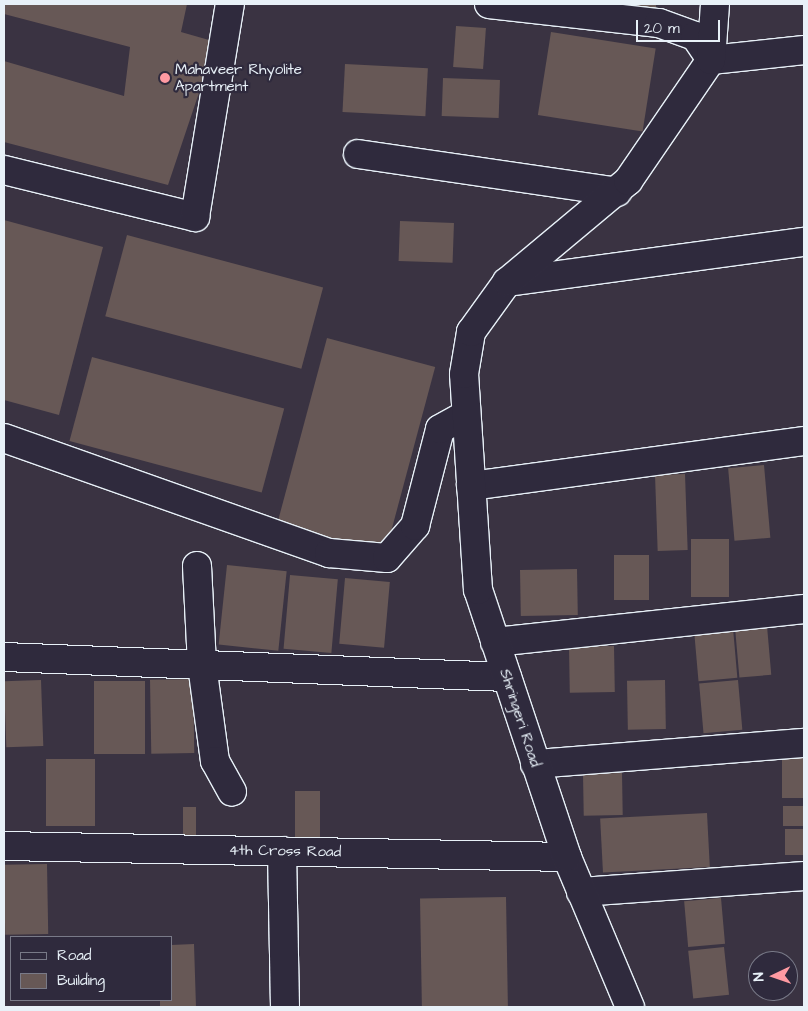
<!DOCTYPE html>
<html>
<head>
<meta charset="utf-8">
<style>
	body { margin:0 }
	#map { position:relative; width:808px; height:1011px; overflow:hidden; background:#3a3342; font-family:"Architects Daughter",sans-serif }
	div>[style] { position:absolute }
	.building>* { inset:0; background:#675856; transform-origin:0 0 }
	.roads { filter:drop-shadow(1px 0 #e8f1f8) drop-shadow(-1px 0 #e8f1f8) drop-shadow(0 1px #e8f1f8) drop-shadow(0 -1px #e8f1f8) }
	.street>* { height:28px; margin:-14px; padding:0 14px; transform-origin:14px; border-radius:14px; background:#2f2a3d }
	.secondary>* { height:28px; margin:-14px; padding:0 14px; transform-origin:14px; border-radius:14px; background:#2f2a3d }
	.dots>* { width:14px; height:14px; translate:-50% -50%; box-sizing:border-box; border:2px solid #2f2a3d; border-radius:50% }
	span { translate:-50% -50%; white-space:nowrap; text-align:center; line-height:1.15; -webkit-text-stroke:4.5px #2f2a3d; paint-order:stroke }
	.poi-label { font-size:15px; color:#e8f1f8 }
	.left { translate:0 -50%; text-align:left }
	.street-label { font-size:15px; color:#e8f1f8 }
	.frame { position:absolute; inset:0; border:5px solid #e8f1f8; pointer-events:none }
	.legend { position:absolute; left:10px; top:936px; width:162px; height:65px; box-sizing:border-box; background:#2f2a3d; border:1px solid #797a88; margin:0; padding:6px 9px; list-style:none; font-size:15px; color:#e8f1f8 }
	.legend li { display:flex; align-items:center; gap:10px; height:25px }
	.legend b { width:25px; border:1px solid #797a88 }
	.north { position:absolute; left:748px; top:951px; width:50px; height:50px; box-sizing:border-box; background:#2f2a3d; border:1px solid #797a88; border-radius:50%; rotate:267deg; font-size:14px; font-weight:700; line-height:20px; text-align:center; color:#e8f1f8 }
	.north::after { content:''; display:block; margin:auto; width:18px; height:22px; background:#ff9aa2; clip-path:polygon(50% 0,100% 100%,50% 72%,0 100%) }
	.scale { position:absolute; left:636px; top:20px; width:84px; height:22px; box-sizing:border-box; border:2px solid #e8f1f8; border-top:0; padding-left:6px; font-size:15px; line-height:18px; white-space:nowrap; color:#e8f1f8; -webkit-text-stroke:4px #2f2a3d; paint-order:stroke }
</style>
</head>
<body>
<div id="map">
	<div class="building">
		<div style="clip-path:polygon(4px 4px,187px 4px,181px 32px,216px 42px,168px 185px,4px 142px,4px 61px,124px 96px,130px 47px,4px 14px)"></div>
		<div style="left:638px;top:4px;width:18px;height:13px"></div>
		<div style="left:456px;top:26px;width:30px;height:41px;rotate:4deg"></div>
		<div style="left:551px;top:32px;width:106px;height:84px;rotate:9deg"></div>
		<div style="left:345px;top:64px;width:83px;height:48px;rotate:3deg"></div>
		<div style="left:443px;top:78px;width:57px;height:38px;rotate:2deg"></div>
		<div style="clip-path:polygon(4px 220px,103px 247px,59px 415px,4px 400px)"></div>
		<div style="left:400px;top:221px;width:54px;height:40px;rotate:2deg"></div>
		<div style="left:127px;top:235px;width:203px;height:84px;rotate:15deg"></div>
		<div style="left:327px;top:338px;width:112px;height:192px;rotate:15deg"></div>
		<div style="left:92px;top:357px;width:199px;height:87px;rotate:15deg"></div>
		<div style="left:764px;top:465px;width:73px;height:36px;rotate:85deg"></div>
		<div style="left:685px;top:474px;width:76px;height:30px;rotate:88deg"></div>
		<div style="left:691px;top:539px;width:38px;height:58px"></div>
		<div style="left:649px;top:555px;width:45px;height:35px;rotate:90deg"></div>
		<div style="left:227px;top:565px;width:60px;height:80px;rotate:6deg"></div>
		<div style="left:577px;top:569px;width:46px;height:57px;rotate:89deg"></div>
		<div style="left:290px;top:575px;width:48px;height:74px;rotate:5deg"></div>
		<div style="left:345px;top:578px;width:45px;height:66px;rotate:5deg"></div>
		<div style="left:767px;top:626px;width:49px;height:32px;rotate:85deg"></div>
		<div style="left:733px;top:628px;width:50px;height:39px;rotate:85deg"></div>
		<div style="left:614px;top:646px;width:46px;height:45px;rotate:89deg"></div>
		<div style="left:193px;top:679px;width:74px;height:43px;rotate:89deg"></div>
		<div style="left:41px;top:680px;width:66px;height:37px;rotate:88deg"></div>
		<div style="left:665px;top:680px;width:49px;height:38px;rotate:89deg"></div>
		<div style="left:738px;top:680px;width:50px;height:39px;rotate:85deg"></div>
		<div style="left:145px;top:681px;width:73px;height:51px;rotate:90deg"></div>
		<div style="left:782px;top:751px;width:22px;height:47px"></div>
		<div style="left:46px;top:759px;width:49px;height:67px"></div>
		<div style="left:622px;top:773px;width:42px;height:39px;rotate:89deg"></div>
		<div style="left:295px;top:791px;width:25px;height:55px"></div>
		<div style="left:783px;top:806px;width:21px;height:20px"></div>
		<div style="left:183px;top:807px;width:13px;height:37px"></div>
		<div style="left:707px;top:813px;width:54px;height:107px;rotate:87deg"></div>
		<div style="left:804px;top:829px;width:26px;height:19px;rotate:90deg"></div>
		<div style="left:47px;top:864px;width:70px;height:43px;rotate:89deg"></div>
		<div style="left:506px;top:897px;width:110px;height:86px;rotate:89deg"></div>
		<div style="left:721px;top:898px;width:46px;height:37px;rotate:85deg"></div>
		<div style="clip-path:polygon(194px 944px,196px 1007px,160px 1007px,160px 1000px,171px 1000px,171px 945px)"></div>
		<div style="left:724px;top:947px;width:48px;height:36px;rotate:84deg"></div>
	</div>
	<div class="roads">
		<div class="street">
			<div style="left:489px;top:4px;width:171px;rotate:6.4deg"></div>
			<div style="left:659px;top:23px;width:38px;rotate:20deg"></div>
			<div style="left:695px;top:36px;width:29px;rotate:56deg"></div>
			<div style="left:711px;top:60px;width:94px;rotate:-6.1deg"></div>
			<div style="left:358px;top:154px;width:262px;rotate:8.3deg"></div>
			<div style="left:4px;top:170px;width:197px;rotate:13.8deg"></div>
			<div style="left:195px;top:217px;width:216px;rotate:-80.7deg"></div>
			<div style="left:507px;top:282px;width:300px;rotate:-7.7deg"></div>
			<div style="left:4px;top:438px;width:345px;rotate:19.5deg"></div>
			<div style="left:329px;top:553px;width:58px;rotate:4.9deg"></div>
			<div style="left:387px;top:558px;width:43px;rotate:-48.8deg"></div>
			<div style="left:415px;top:526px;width:100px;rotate:-75.5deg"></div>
			<div style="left:440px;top:429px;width:29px;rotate:-29deg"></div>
			<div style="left:471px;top:486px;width:336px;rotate:-7.7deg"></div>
			<div style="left:197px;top:566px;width:99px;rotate:87.1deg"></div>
			<div style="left:202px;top:665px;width:97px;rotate:82.3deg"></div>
			<div style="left:215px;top:761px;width:35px;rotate:61deg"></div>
			<div style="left:495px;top:642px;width:311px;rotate:-6.1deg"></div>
			<div style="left:4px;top:657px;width:503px;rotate:2.28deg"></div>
			<div style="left:535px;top:764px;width:270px;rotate:-4.5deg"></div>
			<div style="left:4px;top:846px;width:563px;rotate:1.12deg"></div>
			<div style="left:282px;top:851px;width:156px;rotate:88.9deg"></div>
			<div style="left:581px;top:892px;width:224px;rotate:-4.1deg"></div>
		</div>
		<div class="secondary">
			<div style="left:630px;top:1007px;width:163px;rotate:-112.8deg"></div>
			<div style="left:567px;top:857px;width:281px;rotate:-108.4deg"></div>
			<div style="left:478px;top:590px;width:216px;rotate:-93.7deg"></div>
			<div style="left:464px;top:374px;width:43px;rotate:-80.5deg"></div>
			<div style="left:471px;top:332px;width:62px;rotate:-54.2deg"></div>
			<div style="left:507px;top:282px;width:158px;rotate:-39.9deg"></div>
			<div style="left:628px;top:181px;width:147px;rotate:-55.6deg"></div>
			<div style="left:711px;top:60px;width:56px;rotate:-85.9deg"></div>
		</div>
	</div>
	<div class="dots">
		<div style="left:165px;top:78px;background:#ff9aa2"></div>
	</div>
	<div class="poi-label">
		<span class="left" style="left:175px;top:78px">Mahaveer Rhyolite<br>Apartment</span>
	</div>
	<div class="street-label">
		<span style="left:520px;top:718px;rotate:72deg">Shringeri Road</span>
		<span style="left:285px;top:851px;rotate:1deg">4th Cross Road</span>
	</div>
	<div class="frame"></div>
	<ul class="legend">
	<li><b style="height:6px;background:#2f2a3d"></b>Road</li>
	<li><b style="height:14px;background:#675856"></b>Building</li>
	</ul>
	<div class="north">N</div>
	<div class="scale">20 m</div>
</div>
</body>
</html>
